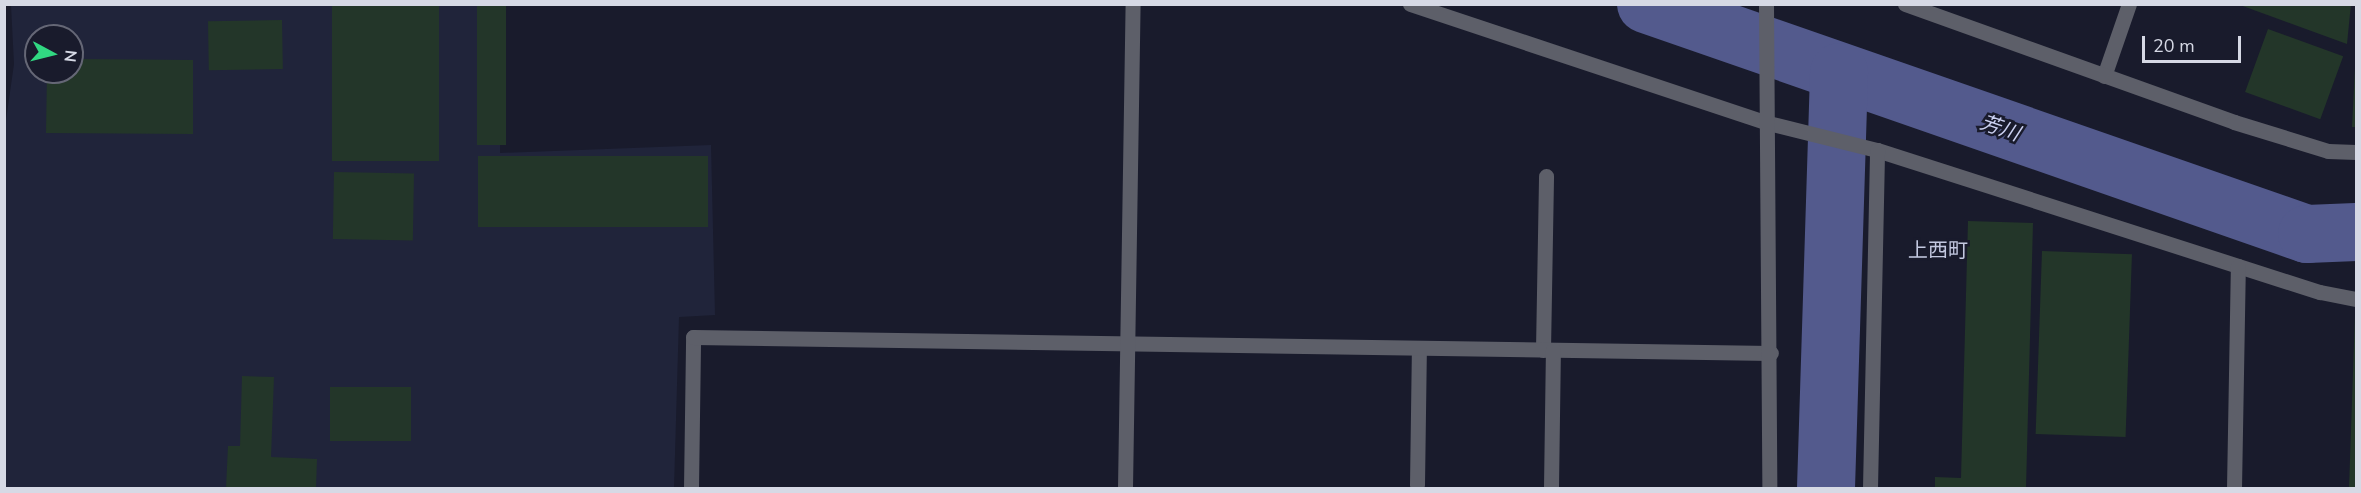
<!DOCTYPE html>
<html>
<head>
<meta charset="utf-8">
<style>
	body { margin:0 }
	#map { position:relative; width:2361px; height:493px; overflow:hidden; background:#191b2c; font-family:"Nunito Sans","Noto Sans JP",sans-serif }
	div>[style] { position:absolute }
	.built>* { inset:0; background:#20243a }
	.river>* { height:58px; margin:-29px; padding:0 29px; transform-origin:29px; border-radius:29px; background:#535a8d }
	.building>* { inset:0; background:#233629; transform-origin:0 0 }
	.minor>* { height:15px; margin:-7.5px; padding:0 7.5px; transform-origin:7.5px; border-radius:7.5px; background:#5d5f69 }
	.tertiary>* { height:15px; margin:-7.5px; padding:0 7.5px; transform-origin:7.5px; border-radius:7.5px; background:#5d5f69 }
	span { translate:-50% -50%; white-space:nowrap; text-align:center; line-height:1.15; -webkit-text-stroke:5px #191b2c; paint-order:stroke }
	.water-label { font-size:20px; color:#cbd1f1; font-style:italic }
	.neighbourhood-label { font-size:20px; color:#c3c8e0 }
	.frame { position:absolute; inset:0; border:6px solid #d6d9e5; pointer-events:none }
	.north { position:absolute; left:24px; top:24px; width:60px; height:60px; box-sizing:border-box; background:#191b2c; border:2px solid #656776; border-radius:50%; rotate:97deg; font-size:16px; font-weight:700; line-height:24px; text-align:center; color:#d6d9e5 }
	.north::after { content:''; display:block; margin:auto; width:21px; height:27px; background:#31d882; clip-path:polygon(50% 0,100% 100%,50% 72%,0 100%) }
	.scale { position:absolute; left:2142px; top:36px; width:99px; height:27px; box-sizing:border-box; border:3px solid #d6d9e5; border-top:0; padding-left:8px; font-size:18px; line-height:21px; white-space:nowrap; color:#d6d9e5; -webkit-text-stroke:4px #191b2c; paint-order:stroke }
</style>
</head>
<body>
<div id="map">
	<div class="built">
		<div style="clip-path:polygon(evenodd,11px 5px,500px 5px,500px 153px,711px 145px,715px 315px,679px 317px,674px 488px,5px 488px,4px 134px,14px 64px,11px 5px,36px 36px,72px 36px,72px 72px,36px 72px,36px 36px)"></div>
	</div>
	<div class="river">
		<div style="left:1646px;top:4px;width:700px;rotate:19.19deg"></div>
		<div style="left:2307px;top:234px;width:49px;rotate:-2.3deg"></div>
		<div style="left:1826px;top:488px;width:416px;rotate:-88.2deg"></div>
	</div>
	<div class="building">
		<div style="left:332px;top:4px;width:107px;height:157px"></div>
		<div style="left:477px;top:4px;width:29px;height:141px"></div>
		<div style="clip-path:polygon(2240px 4px,2351px 4px,2347px 44px,2240px 5px)"></div>
		<div style="left:282px;top:20px;width:49px;height:74px;rotate:89deg"></div>
		<div style="left:2268px;top:29px;width:80px;height:67px;rotate:20deg"></div>
		<div style="clip-path:polygon(72px 59px,193px 60px,193px 134px,46px 133px,47px 72px,72px 72px)"></div>
		<div style="clip-path:polygon(2355px 68px,2356px 68px,2356px 127px,2352px 127px)"></div>
		<div style="left:478px;top:156px;width:230px;height:71px"></div>
		<div style="left:334px;top:172px;width:80px;height:67px;rotate:1deg"></div>
		<div style="clip-path:polygon(1968px 221px,2033px 223px,2026px 488px,1935px 488px,1935px 477px,1961px 478px)"></div>
		<div style="left:2042px;top:251px;width:90px;height:183px;rotate:2deg"></div>
		<div style="clip-path:polygon(2355px 314px,2356px 488px,2349px 488px)"></div>
		<div style="clip-path:polygon(242px 376px,274px 377px,271px 457px,317px 459px,316px 488px,226px 488px,228px 446px,240px 446px)"></div>
		<div style="left:411px;top:387px;width:54px;height:81px;rotate:90deg"></div>
	</div>
	<div class="minor">
		<div style="left:1410px;top:4px;width:377px;rotate:18.4deg"></div>
		<div style="left:1768px;top:123px;width:112px;rotate:13.9deg"></div>
		<div style="left:1877px;top:150px;width:465px;rotate:17.8deg"></div>
		<div style="left:2320px;top:292px;width:37px;rotate:11deg"></div>
		<div style="left:2104px;top:76px;width:76px;rotate:-70.9deg"></div>
		<div style="left:1543px;top:350px;width:174px;rotate:-89deg"></div>
		<div style="left:1417px;top:485px;width:137px;rotate:-89.2deg"></div>
		<div style="left:691px;top:488px;width:151px;rotate:-89.2deg"></div>
		<div style="left:693px;top:337px;width:1078px;rotate:0.85deg"></div>
		<div style="left:1125px;top:488px;width:484px;rotate:-89.1deg"></div>
		<div style="left:1551px;top:488px;width:138px;rotate:-89.2deg"></div>
		<div style="left:1870px;top:488px;width:338px;rotate:-88.8deg"></div>
		<div style="left:2234px;top:488px;width:222px;rotate:-89deg"></div>
	</div>
	<div class="tertiary">
		<div style="left:1766px;top:4px;width:484px;rotate:89.6deg"></div>
		<div style="left:1905px;top:4px;width:350px;rotate:19.7deg"></div>
		<div style="left:2234px;top:122px;width:98px;rotate:17.1deg"></div>
		<div style="left:2328px;top:151px;width:28px;rotate:2deg"></div>
	</div>
	<div class="water-label">
		<span style="left:2000px;top:128px;rotate:19deg">芳川</span>
	</div>
	<div class="neighbourhood-label">
		<span style="left:1938px;top:250px">上西町</span>
	</div>
	<div class="frame"></div>
	<div class="north">N</div>
	<div class="scale">20 m</div>
</div>
</body>
</html>
